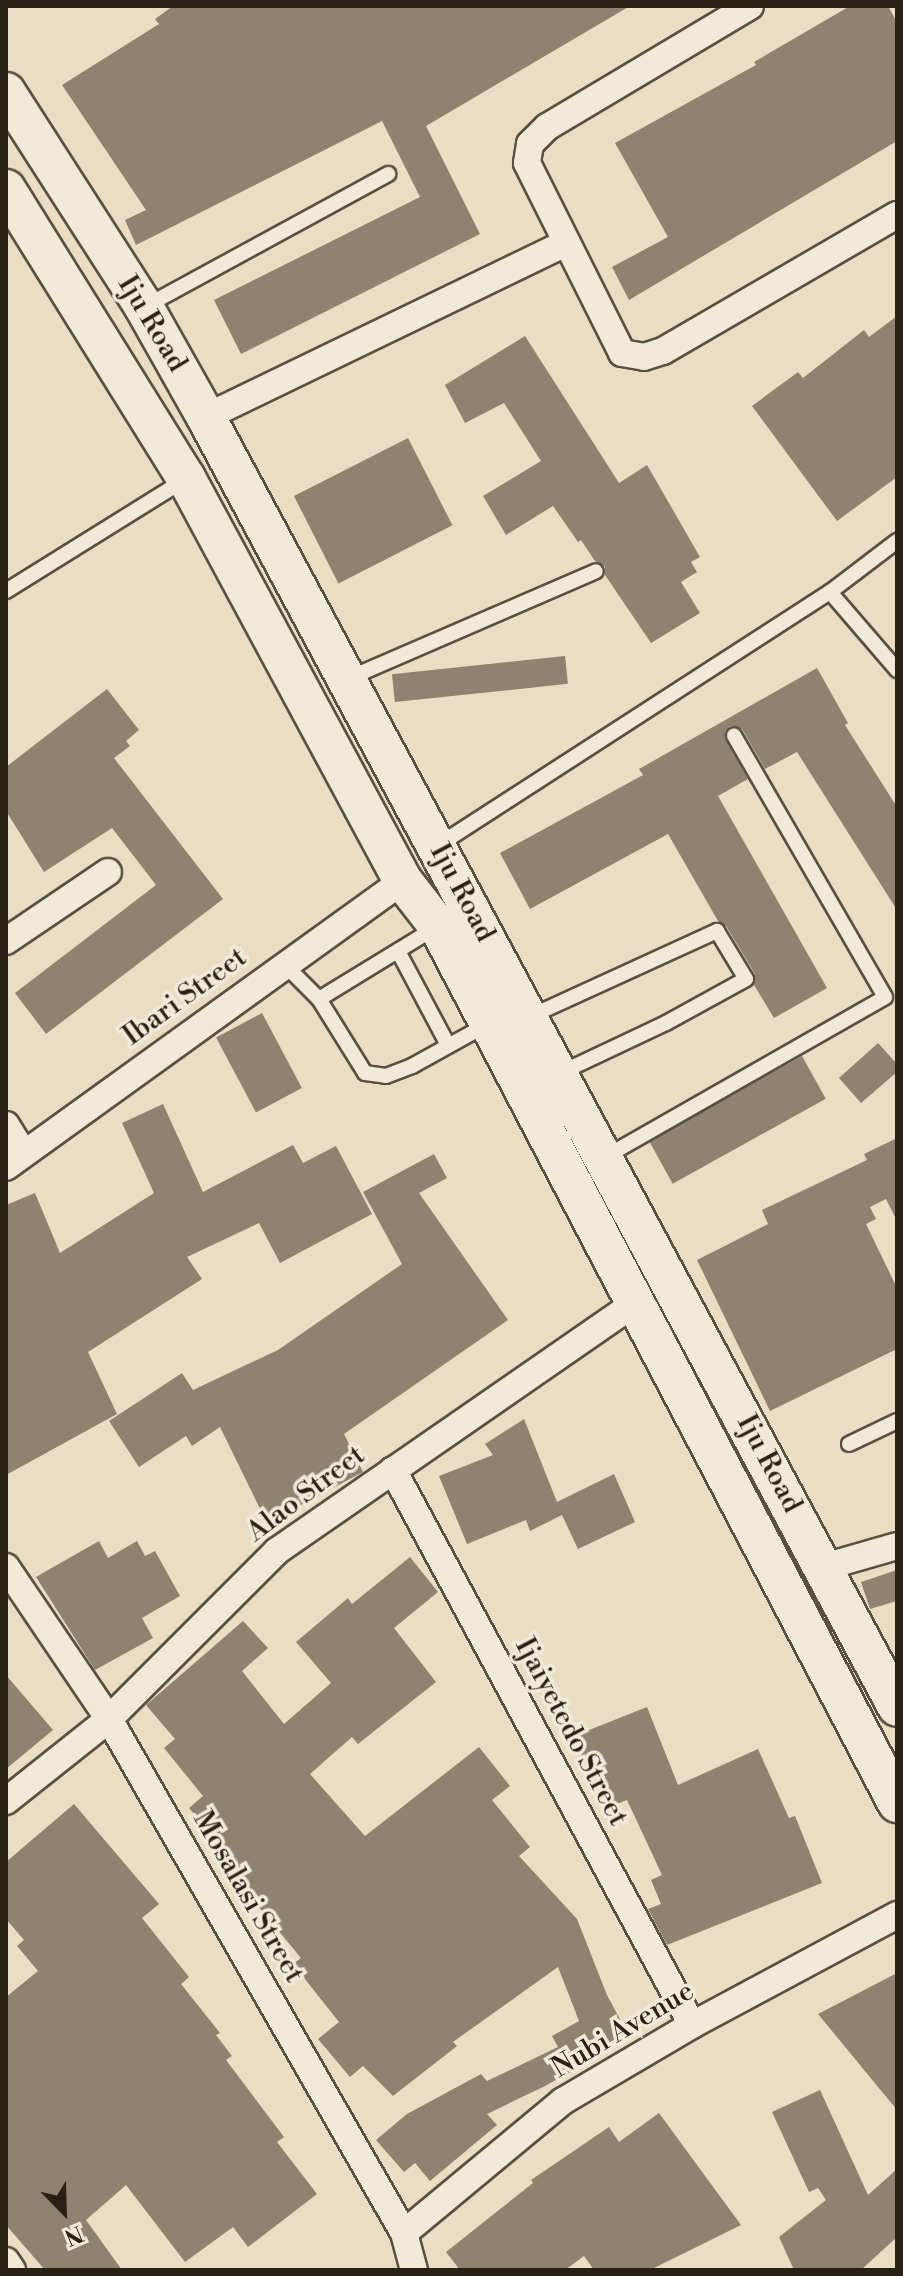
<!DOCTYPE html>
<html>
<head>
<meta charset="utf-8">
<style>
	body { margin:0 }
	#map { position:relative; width:903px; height:2276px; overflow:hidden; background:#e9dec3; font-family:"Libre Bodoni",serif }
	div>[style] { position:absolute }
	.building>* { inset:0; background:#8d8370; transform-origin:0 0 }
	.roads { filter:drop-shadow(2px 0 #595041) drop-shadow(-2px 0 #595041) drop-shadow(0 2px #595041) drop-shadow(0 -2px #595041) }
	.service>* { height:14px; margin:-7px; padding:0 7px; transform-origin:7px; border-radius:7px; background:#f1ead8 }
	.minor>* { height:26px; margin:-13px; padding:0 13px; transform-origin:13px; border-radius:13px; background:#f1ead8 }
	.secondary>* { height:38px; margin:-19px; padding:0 19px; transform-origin:19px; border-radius:19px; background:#f1ead8 }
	span { translate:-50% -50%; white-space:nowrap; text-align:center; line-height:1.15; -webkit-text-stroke:7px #f1ead8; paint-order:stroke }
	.street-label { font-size:28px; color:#292016 }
	.frame { position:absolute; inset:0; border:8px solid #292016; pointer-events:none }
	.north { position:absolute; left:24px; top:2172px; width:80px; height:80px; -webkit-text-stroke:6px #f1ead8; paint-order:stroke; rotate:157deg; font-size:22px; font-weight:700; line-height:32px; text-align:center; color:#292016 }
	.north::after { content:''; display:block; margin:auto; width:28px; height:36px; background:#292016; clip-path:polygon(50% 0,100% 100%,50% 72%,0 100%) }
</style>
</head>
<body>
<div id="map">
	<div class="building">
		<div style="clip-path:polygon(173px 6px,630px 6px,426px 126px,480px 234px,241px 354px,214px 300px,420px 197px,382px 121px,136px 245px,125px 220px,146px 210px,62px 85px,159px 24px,155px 19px)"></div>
		<div style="clip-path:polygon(850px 6px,888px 6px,897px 22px,897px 141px,629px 300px,612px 267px,668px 237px,615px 143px,756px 65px,754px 62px)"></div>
		<div style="clip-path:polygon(897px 316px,897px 477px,837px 521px,752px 406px,798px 372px,803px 378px,864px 330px,869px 337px)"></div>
		<div style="clip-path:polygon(525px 336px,619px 483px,647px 465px,700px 557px,691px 562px,697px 572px,681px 582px,700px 613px,651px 643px,605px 575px,605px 566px,595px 561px,581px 540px,578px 542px,553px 506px,506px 535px,483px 496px,541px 461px,504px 403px,465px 423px,445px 385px)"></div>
		<div style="left:408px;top:438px;width:98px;height:128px;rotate:63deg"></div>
		<div style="left:565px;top:656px;width:28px;height:174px;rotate:84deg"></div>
		<div style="clip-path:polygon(817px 668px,848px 723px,845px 725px,897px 807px,897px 910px,797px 752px,765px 769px,742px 729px,730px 726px,725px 731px,725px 739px,748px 779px,718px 796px,827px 988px,774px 1018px,754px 985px,755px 974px,726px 926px,718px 921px,668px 834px,530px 909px,500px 853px,643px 775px,639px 769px)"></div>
		<div style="clip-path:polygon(107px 689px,139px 730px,126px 741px,130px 746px,114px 758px,223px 899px,46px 1034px,15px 993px,156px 885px,112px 828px,44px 872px,6px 811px,6px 767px)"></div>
		<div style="left:262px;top:1013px;width:85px;height:52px;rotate:62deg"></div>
		<div style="clip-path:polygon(878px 1043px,897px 1064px,897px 1072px,861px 1103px,839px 1078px)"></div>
		<div style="left:802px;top:1056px;width:49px;height:175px;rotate:61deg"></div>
		<div style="clip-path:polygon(163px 1104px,203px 1192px,293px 1145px,303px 1163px,336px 1146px,372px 1214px,280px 1263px,259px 1223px,187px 1257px,202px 1279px,88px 1352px,117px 1414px,6px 1475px,6px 1205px,35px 1193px,60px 1253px,154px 1193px,122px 1123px)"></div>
		<div style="clip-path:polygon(897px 1138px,897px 1221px,886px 1199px,870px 1207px,876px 1219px,866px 1224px,897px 1288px,897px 1349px,770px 1411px,697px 1260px,768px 1224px,762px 1210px,867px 1160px,864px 1154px)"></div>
		<div style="clip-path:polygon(434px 1154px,447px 1178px,419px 1193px,508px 1320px,344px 1434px,363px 1472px,267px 1523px,220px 1427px,192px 1446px,186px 1436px,139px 1467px,109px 1421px,182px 1373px,193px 1390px,278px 1350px,402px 1264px,363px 1192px)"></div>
		<div style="clip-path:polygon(524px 1419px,557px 1502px,614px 1474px,635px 1522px,578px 1549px,562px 1515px,530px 1531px,526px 1520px,467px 1544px,439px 1476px,493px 1455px,485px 1444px)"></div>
		<div style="clip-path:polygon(99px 1541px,108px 1558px,137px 1541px,145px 1556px,155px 1551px,180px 1596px,142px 1618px,153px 1638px,95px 1670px,36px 1577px)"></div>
		<div style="clip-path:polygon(410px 1557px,438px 1592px,394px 1628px,436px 1682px,358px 1744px,352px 1737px,310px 1774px,365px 1836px,479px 1747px,510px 1786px,492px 1800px,530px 1847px,519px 1856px,577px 1919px,607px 1995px,630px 2038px,545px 2086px,487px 2114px,497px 2125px,430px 2181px,415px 2163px,404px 2172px,376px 2140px,407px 2114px,481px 2074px,487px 2081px,558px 2047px,552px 2036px,579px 2021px,558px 1967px,453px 2042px,457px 2046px,393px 2096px,363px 2066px,350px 2077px,318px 2039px,339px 2022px,293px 1964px,301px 1958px,234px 1877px,237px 1874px,228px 1864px,234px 1859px,189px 1808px,203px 1796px,164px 1748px,175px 1739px,146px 1705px,243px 1621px,268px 1648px,242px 1671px,284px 1724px,331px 1683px,296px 1642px,348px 1598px,352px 1604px)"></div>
		<div style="clip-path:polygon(897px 1570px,897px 1601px,870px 1609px,861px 1582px)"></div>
		<div style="clip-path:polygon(6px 1675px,53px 1730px,6px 1769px)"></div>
		<div style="clip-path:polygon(647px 1707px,678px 1785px,758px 1749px,789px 1818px,795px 1816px,822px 1883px,667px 1945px,648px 1909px,661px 1904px,651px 1880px,662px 1875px,627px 1800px,604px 1809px,574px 1736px)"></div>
		<div style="clip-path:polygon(74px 1804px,159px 1904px,142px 1918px,189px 1977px,181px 1984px,220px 2033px,216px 2035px,232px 2056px,226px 2060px,284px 2137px,277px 2142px,317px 2194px,248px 2247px,233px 2227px,185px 2262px,126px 2185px,86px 2220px,122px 2270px,45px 2270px,6px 2225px,6px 1997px,38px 1971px,17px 1946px,24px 1940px,6px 1919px,6px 1862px)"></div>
		<div style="clip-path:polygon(897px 1973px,897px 2110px,818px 2014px)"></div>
		<div style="clip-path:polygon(820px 2090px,868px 2195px,897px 2169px,897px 2237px,861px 2270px,794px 2270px,779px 2237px,826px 2200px,818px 2188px,809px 2192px,772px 2112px)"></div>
		<div style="clip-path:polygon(659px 2113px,741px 2225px,650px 2270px,594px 2270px,584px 2256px,565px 2270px,460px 2270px,446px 2252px,533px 2183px,531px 2180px,609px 2127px,619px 2142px)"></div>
	</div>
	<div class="roads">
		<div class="service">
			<div style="left:146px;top:306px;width:276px;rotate:-28.6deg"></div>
			<div style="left:6px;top:591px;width:212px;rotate:-31.9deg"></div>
			<div style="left:830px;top:592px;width:84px;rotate:-37.3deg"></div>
			<div style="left:347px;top:679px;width:271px;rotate:-23.4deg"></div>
			<div style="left:437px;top:846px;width:468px;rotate:-32.9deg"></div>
			<div style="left:830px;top:592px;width:103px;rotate:49.3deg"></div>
			<div style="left:398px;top:951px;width:106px;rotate:62deg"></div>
			<div style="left:285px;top:965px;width:48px;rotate:45deg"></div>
			<div style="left:319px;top:999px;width:87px;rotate:58.1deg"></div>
			<div style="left:365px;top:1073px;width:21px;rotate:8deg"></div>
			<div style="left:386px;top:1076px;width:28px;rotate:-21deg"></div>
			<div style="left:412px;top:1066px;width:87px;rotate:-28.9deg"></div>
			<div style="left:319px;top:999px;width:140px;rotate:-31.5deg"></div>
			<div style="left:529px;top:1017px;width:207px;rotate:-24.6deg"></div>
			<div style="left:717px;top:931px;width:56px;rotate:58.9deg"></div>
			<div style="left:746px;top:979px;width:91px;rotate:151.2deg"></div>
			<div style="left:666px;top:1023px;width:117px;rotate:154.7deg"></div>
			<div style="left:605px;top:1157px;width:322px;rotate:-29.7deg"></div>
			<div style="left:885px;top:997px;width:302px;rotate:-120deg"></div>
			<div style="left:849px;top:1444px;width:53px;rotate:-25.6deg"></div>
		</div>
		<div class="minor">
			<div style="left:750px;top:6px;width:236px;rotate:149.2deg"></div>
			<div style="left:547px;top:127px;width:24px;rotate:135deg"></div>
			<div style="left:530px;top:144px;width:19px;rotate:99deg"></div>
			<div style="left:527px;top:163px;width:212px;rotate:63.4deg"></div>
			<div style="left:622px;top:353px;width:22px;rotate:10deg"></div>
			<div style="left:644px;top:357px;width:20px;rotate:-18deg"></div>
			<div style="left:663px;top:351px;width:271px;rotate:-30.2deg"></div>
			<div style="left:206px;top:417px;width:398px;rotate:-25.8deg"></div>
			<div style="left:6px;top:941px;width:123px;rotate:-34.1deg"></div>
			<div style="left:6px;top:1125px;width:32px;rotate:58deg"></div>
			<div style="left:6px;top:1167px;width:489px;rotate:-35.8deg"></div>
			<div style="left:393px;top:1470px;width:630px;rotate:61.69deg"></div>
			<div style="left:6px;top:1567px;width:184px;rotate:55.9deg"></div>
			<div style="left:109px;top:1719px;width:593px;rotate:60.15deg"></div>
			<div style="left:404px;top:2233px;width:38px;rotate:75deg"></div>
			<div style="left:824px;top:1567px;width:76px;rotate:-16deg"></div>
			<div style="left:6px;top:1801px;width:132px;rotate:-38.5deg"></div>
			<div style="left:109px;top:1719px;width:238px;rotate:-45deg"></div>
			<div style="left:277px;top:1551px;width:436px;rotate:-34.7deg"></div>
			<div style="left:404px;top:2233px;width:207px;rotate:-39.7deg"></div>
			<div style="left:563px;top:2101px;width:150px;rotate:-30.5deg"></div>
			<div style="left:692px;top:2025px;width:233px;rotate:-28.2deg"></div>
			<div style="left:6px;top:2261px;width:11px;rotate:56deg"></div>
		</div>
		<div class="secondary">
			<div style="left:6px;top:92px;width:255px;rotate:57.3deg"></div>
			<div style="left:144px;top:307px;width:126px;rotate:60.6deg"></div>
			<div style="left:206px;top:417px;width:1463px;rotate:61.82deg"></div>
			<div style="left:6px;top:189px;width:340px;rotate:58.1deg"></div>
			<div style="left:186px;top:478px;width:458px;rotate:61.7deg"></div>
			<div style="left:403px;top:881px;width:57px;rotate:52.1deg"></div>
			<div style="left:438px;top:926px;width:990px;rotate:62.37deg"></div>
		</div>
	</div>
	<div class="street-label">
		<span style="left:152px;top:324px;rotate:59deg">Iju Road</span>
		<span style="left:462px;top:893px;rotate:62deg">Iju Road</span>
		<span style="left:185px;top:997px;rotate:-36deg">Ibari Street</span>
		<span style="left:769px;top:1464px;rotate:62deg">Iju Road</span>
		<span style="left:306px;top:1494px;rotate:-37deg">Alao Street</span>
		<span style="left:571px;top:1732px;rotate:62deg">Ijaiyetedo Street</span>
		<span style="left:248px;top:1897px;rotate:60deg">Mosalasi Street</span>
		<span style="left:623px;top:2030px;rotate:-31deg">Nubi Avenue</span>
	</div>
	<div class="frame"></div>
	<div class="north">N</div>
</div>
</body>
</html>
